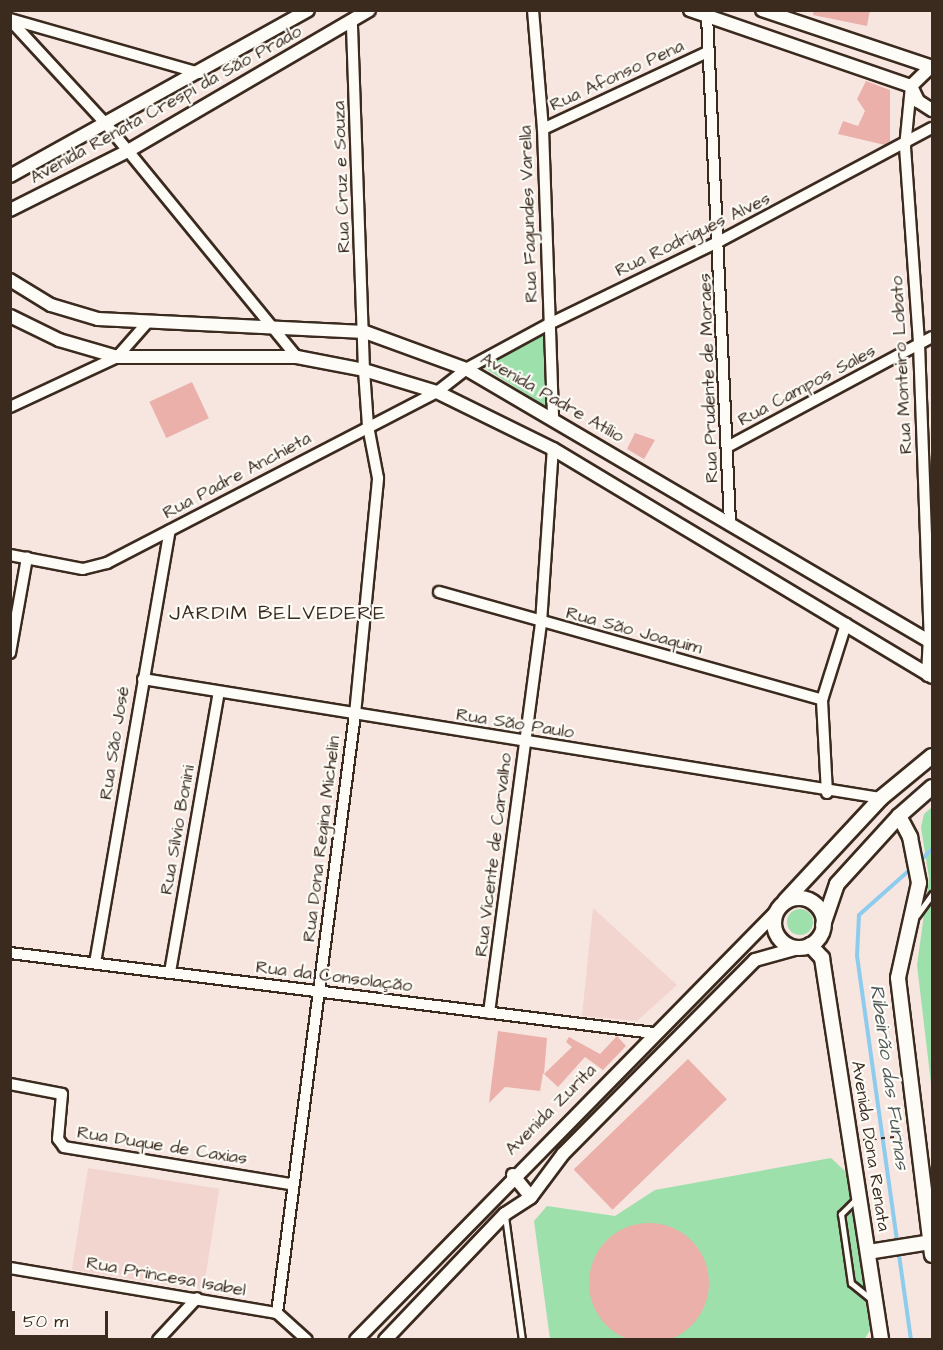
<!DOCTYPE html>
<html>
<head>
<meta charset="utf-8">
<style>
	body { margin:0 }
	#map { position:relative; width:943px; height:1350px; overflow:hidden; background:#f7e5e0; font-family:"Architects Daughter",sans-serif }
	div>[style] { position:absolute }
	.built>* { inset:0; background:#f3d5d0; transform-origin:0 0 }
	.green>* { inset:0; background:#9ee0ab }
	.round { border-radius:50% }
	.stream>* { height:4px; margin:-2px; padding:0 2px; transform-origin:2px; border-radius:2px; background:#8eccee }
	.building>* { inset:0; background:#eab0a9; transform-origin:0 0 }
	.path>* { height:2px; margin-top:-1px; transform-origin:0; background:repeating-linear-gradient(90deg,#3b2a1e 0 4.5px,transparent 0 9px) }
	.roads { filter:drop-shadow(2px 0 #3b2a1e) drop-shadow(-2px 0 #3b2a1e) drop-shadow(0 2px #3b2a1e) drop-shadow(0 -2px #3b2a1e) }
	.service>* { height:5px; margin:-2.5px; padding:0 2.5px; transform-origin:2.5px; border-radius:2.5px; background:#fdfcf7 }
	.minor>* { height:10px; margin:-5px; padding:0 5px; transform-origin:5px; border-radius:5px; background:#fdfcf7 }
	.tertiary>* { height:12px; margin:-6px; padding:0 6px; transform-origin:6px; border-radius:6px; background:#fdfcf7 }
	.secondary>* { height:14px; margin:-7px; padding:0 7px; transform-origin:7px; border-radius:7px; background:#fdfcf7 }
	.secondary>.ring { margin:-7px; padding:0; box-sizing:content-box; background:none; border:14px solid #fdfcf7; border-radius:50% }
	span { translate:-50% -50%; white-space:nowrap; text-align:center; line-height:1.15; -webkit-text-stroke:4.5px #fdfcf7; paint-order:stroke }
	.street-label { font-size:18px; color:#3b2a1e }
	.neighbourhood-label { font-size:20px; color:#3b2a1e; letter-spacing:1.5px }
	.water-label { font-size:20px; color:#545b5c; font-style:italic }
	.frame { position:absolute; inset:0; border:12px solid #3b2a1e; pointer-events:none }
	.scale { position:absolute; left:12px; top:1311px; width:96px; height:27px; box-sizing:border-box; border:3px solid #3b2a1e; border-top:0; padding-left:8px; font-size:18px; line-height:21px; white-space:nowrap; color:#3b2a1e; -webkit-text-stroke:4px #fdfcf7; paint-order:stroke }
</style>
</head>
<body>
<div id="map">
	<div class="built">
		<div style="clip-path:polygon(593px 908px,677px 985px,637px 1021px,582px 1016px)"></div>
		<div style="left:88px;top:1168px;width:133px;height:103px;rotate:9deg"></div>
	</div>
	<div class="green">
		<div style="clip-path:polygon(545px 333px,547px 407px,483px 367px)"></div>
		<div style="clip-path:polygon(932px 807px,932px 1092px,917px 965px,929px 878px,921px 827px,924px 814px)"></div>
		<div class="round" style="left:787px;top:909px;width:26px;height:26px"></div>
		<div style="clip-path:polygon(831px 1158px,847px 1173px,870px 1330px,864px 1340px,550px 1339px,534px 1221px,547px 1206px,615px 1216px,655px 1190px)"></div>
	</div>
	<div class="stream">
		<div style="left:918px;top:863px;width:20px;rotate:-45deg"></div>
		<div style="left:911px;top:1340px;width:388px;rotate:-98deg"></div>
		<div style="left:857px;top:956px;width:41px;rotate:-87.2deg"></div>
		<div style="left:859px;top:915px;width:71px;rotate:-41.6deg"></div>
	</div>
	<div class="building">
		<div style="clip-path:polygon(814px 10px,870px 10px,867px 26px,813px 15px)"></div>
		<div style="clip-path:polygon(866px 81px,890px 90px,890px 141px,885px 145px,838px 134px,843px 121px,858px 126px,865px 111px,857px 99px)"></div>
		<div style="left:192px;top:382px;width:40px;height:47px;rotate:65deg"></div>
		<div style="clip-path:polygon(635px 433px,655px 440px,644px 459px,627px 449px)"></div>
		<div style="clip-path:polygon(498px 1031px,547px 1038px,544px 1074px,572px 1047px,566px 1042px,569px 1037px,600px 1054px,617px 1036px,626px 1046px,603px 1070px,585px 1057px,558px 1087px,543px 1073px,540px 1091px,505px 1087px,489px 1103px)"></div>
		<div style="left:688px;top:1059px;width:56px;height:159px;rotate:46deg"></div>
		<div class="round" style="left:589px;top:1223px;width:120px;height:120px"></div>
	</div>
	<div class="path">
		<div style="left:863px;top:1140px;width:42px;rotate:-5.4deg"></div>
	</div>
	<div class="roads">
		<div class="service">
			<div style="left:917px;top:915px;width:26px;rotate:-54deg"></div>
			<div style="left:857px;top:1198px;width:23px;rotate:135deg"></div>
			<div style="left:841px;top:1214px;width:70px;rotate:81.8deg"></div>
			<div style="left:851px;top:1283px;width:27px;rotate:39deg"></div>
			<div style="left:505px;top:1216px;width:125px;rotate:82.2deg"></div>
		</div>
		<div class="minor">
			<div style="left:533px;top:10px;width:119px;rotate:85.2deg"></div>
			<div style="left:543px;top:129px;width:288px;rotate:88deg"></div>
			<div style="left:707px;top:15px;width:510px;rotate:87.41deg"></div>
			<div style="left:10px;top:19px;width:197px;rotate:15.9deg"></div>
			<div style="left:10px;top:20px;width:142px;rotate:47.3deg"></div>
			<div style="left:106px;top:124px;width:301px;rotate:50.7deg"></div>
			<div style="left:911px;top:86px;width:61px;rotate:95.6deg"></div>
			<div style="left:905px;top:147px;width:197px;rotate:85.9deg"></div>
			<div style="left:919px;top:344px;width:298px;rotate:87.9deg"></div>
			<div style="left:543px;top:129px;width:179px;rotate:-25.1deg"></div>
			<div style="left:10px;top:407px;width:118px;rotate:-25deg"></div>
			<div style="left:117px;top:357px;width:44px;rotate:-48.7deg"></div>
			<div style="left:729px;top:446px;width:230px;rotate:-28.2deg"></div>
			<div style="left:10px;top:555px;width:74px;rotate:10.9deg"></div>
			<div style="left:83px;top:569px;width:25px;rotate:-14deg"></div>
			<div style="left:107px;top:563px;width:372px;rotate:-27.4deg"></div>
			<div style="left:437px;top:392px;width:37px;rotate:-38deg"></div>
			<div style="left:466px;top:369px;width:94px;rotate:-28.5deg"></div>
			<div style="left:549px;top:324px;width:190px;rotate:-25.9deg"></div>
			<div style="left:720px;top:241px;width:240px;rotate:-28.1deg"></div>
			<div style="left:439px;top:592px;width:398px;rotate:15.7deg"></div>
			<div style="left:10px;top:653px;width:97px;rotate:-79.9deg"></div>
			<div style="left:143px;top:679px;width:748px;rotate:9.16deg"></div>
			<div style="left:827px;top:793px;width:93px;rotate:-93.1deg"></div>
			<div style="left:822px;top:700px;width:80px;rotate:-72.5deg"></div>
			<div style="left:10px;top:953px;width:648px;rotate:7.09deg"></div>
			<div style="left:95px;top:963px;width:439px;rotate:-80.2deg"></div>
			<div style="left:170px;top:972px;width:284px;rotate:-80.1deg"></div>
			<div style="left:489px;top:1013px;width:393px;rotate:-82.4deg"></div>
			<div style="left:541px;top:623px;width:174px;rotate:-86.1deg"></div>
			<div style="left:10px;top:1084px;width:53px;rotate:10.9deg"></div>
			<div style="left:62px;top:1094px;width:45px;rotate:95.1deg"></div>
			<div style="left:58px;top:1139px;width:10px;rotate:53deg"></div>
			<div style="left:64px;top:1147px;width:230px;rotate:9.3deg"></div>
			<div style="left:10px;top:1268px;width:271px;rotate:9.6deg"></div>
			<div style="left:277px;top:1313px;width:40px;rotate:42deg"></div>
			<div style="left:277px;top:1313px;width:604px;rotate:-82.58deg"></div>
			<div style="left:355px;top:714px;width:237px;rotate:-84.4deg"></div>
			<div style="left:378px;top:478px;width:53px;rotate:-100.9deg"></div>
			<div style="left:368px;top:426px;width:56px;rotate:-94.1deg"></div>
			<div style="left:364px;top:370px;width:348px;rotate:-92deg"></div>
			<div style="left:158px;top:1340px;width:57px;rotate:-47.1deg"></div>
		</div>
		<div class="tertiary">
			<div style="left:690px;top:10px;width:234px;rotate:19deg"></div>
			<div style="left:911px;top:86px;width:17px;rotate:65deg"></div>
			<div style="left:918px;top:101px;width:17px;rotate:33deg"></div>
			<div style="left:762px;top:10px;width:179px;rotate:18.5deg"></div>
			<div style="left:911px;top:86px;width:28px;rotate:-44deg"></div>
			<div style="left:10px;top:176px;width:341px;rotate:-29.1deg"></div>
			<div style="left:10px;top:210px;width:132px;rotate:-26.6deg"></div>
			<div style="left:128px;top:151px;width:279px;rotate:-30.3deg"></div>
			<div style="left:10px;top:280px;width:48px;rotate:31.4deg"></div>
			<div style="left:51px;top:305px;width:49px;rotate:16.6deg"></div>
			<div style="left:98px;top:319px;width:267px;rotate:2.8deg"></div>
			<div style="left:365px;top:332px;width:108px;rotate:20.1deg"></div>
			<div style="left:466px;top:369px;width:541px;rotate:30.45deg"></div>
			<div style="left:10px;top:316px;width:55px;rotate:26.1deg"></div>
			<div style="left:59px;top:340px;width:60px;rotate:16.3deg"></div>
			<div style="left:117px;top:357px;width:180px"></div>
			<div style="left:297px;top:357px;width:68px;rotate:11deg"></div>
			<div style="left:364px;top:370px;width:76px;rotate:16.8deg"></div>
			<div style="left:437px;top:392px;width:129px;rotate:26.2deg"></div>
			<div style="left:553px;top:449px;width:442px;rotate:31deg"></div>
			<div style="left:928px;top:675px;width:33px;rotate:-87deg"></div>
			<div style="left:513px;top:1175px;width:28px;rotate:51deg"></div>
			<div style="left:356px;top:1340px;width:601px;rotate:-45.54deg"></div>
			<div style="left:385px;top:1340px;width:174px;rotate:-46.4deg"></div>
			<div style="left:505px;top:1214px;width:31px;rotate:-33deg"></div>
			<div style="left:531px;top:1197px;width:54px;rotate:-53.3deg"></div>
			<div style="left:563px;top:1154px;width:273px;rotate:-45.3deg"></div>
			<div style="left:755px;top:960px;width:45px;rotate:-15.6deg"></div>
		</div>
		<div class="secondary">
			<div style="left:899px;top:816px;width:24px;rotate:62deg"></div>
			<div style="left:910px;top:837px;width:47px;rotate:78.9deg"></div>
			<div style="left:919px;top:883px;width:97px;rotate:102.5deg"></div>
			<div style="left:898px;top:978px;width:279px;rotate:83deg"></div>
			<div class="ring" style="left:774px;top:898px;width:36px;height:36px"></div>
			<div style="left:785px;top:901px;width:141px;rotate:-47deg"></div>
			<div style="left:881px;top:798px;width:66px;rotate:-39.5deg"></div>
			<div style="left:823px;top:925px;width:43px;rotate:-71.1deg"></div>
			<div style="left:837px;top:884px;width:92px;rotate:-47.6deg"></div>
			<div style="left:899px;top:816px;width:44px;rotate:-41.3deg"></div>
			<div style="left:810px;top:945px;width:18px;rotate:47deg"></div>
			<div style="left:822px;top:958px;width:387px;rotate:81.2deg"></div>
			<div style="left:868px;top:1252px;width:64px;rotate:-9deg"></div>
		</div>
	</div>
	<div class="street-label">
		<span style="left:617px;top:76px;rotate:-25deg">Rua Afonso Pena</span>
		<span style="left:166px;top:105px;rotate:-29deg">Avenida Renata Crespi da São Prado</span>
		<span style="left:342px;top:177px;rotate:-92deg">Rua Cruz e Souza</span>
		<span style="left:529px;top:214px;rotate:-92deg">Rua Fagundes Varella</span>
		<span style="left:693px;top:235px;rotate:-26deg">Rua Rodrigues Alves</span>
		<span style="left:902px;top:365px;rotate:-93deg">Rua Monteiro Lobato</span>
		<span style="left:709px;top:378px;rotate:-92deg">Rua Prudente de Moraes</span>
		<span style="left:807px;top:386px;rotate:-28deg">Rua Campos Sales</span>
		<span style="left:552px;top:398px;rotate:30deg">Avenida Padre Atílio</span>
		<span style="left:237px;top:476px;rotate:-28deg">Rua Padre Anchieta</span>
		<span style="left:634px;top:631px;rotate:15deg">Rua São Joaquim</span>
		<span style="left:515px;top:724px;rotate:9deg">Rua São Paulo</span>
		<span style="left:115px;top:743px;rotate:-81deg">Rua São José</span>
		<span style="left:178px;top:830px;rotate:-80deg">Rua Sílvio Bonini</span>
		<span style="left:322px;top:839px;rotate:-83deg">Rua Dona Regina Michelin</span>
		<span style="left:494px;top:855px;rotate:-83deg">Rua Vicente de Carvalho</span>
		<span style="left:334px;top:977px;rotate:7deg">Rua da Consolação</span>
		<span style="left:551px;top:1110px;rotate:-45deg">Avenida Zurita</span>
		<span style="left:162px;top:1146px;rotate:9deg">Rua Duque de Caxias</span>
		<span style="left:870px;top:1146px;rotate:81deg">Avenida Dona Renata</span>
		<span style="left:166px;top:1277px;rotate:10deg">Rua Princesa Isabel</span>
	</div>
	<div class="neighbourhood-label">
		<span style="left:278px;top:613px">JARDIM BELVEDERE</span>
	</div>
	<div class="water-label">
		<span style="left:889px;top:1077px;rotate:82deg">Ribeirão das Furnas</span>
	</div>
	<div class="frame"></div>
	<div class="scale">50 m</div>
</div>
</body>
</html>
